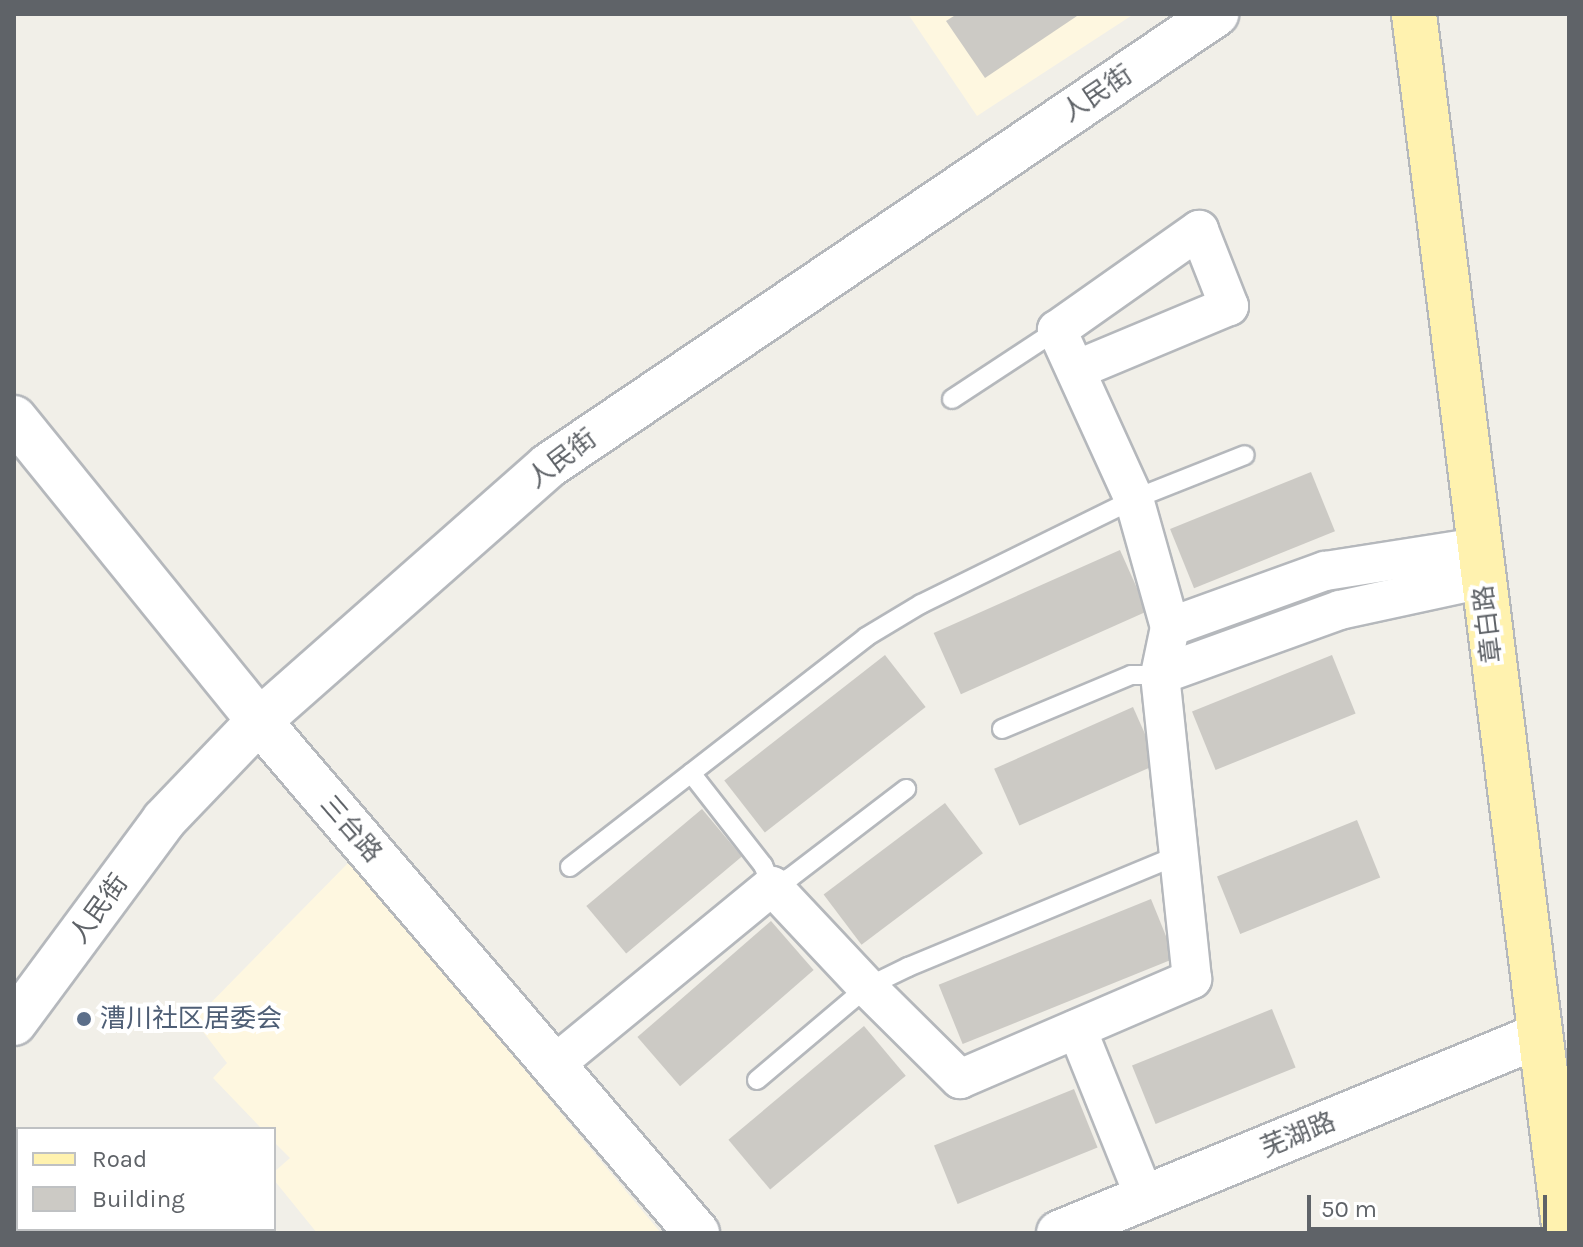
<!DOCTYPE html>
<html>
<head>
<meta charset="utf-8">
<style>
	body { margin:0 }
	#map { position:relative; width:1583px; height:1247px; overflow:hidden; background:#f1efe8; font-family:Karla,"Noto Sans SC",sans-serif }
	div>[style] { position:absolute }
	.commercial>* { inset:0; background:#fef7e0 }
	.building>* { inset:0; background:#cccac5; transform-origin:0 0 }
	.roads { filter:drop-shadow(2px 0 #b5b8bc) drop-shadow(-2px 0 #b5b8bc) drop-shadow(0 2px #b5b8bc) drop-shadow(0 -2px #b5b8bc) }
	.lane>* { height:18px; margin:-9px; padding:0 9px; transform-origin:9px; border-radius:9px; background:#fff }
	.street>* { height:38px; margin:-19px; padding:0 19px; transform-origin:19px; border-radius:19px; background:#fff }
	.secondary>* { height:44px; margin:-22px; padding:0 22px; transform-origin:22px; border-radius:22px; background:#fff }
	.primary>* { height:44px; margin:-22px; padding:0 22px; transform-origin:22px; border-radius:22px; background:#fff2af }
	.dots>* { width:22px; height:22px; translate:-50% -50%; box-sizing:border-box; border:4px solid #fff; border-radius:50% }
	span { translate:-50% -50%; white-space:nowrap; text-align:center; line-height:1.15; -webkit-text-stroke:8px #fff; paint-order:stroke }
	.street-label { font-size:26px; color:#5f6368 }
	.service-label { font-size:26px; color:#4e5e75 }
	.left { translate:0 -50%; text-align:left }
	.frame { position:absolute; inset:0; border:16px solid #5f6368; pointer-events:none }
	.legend { position:absolute; left:16px; top:1127px; width:260px; height:104px; box-sizing:border-box; background:#fff; border:2px solid #bfc1c3; margin:0; padding:10px 14px; list-style:none; font-size:24px; color:#5f6368 }
	.legend li { display:flex; align-items:center; gap:16px; height:40px }
	.legend b { width:40px; border:2px solid #bfc1c3 }
	.scale { position:absolute; left:1307px; top:1195px; width:240px; height:36px; box-sizing:border-box; border:4px solid #5f6368; border-top:0; padding-left:10px; font-size:24px; line-height:28px; white-space:nowrap; color:#5f6368; -webkit-text-stroke:6px #fff; paint-order:stroke }
</style>
</head>
<body>
<div id="map">
	<div class="commercial">
		<div style="clip-path:polygon(908px 14px,1134px 14px,977px 116px)"></div>
		<div style="clip-path:polygon(350px 861px,661px 1233px,317px 1233px,274px 1180px,274px 1172px,290px 1158px,274px 1142px,274px 1129px,262px 1129px,213px 1078px,227px 1063px,194px 1020px)"></div>
	</div>
	<div class="building">
		<div style="clip-path:polygon(957px 14px,1080px 14px,985px 78px,946px 21px)"></div>
		<div style="left:1311px;top:472px;width:64px;height:152px;rotate:68deg"></div>
		<div style="left:1120px;top:550px;width:67px;height:204px;rotate:66deg"></div>
		<div style="left:885px;top:655px;width:66px;height:204px;rotate:52deg"></div>
		<div style="left:1332px;top:655px;width:63px;height:151px;rotate:68deg"></div>
		<div style="left:1133px;top:707px;width:62px;height:152px;rotate:66deg"></div>
		<div style="left:945px;top:803px;width:63px;height:152px;rotate:53deg"></div>
		<div style="left:702px;top:809px;width:62px;height:151px;rotate:50deg"></div>
		<div style="left:1357px;top:820px;width:62px;height:151px;rotate:68deg"></div>
		<div style="left:1151px;top:899px;width:64px;height:229px;rotate:68deg"></div>
		<div style="left:771px;top:921px;width:65px;height:177px;rotate:49deg"></div>
		<div style="left:1272px;top:1009px;width:63px;height:151px;rotate:68deg"></div>
		<div style="left:864px;top:1026px;width:65px;height:177px;rotate:50deg"></div>
		<div style="left:1074px;top:1089px;width:63px;height:151px;rotate:68deg"></div>
	</div>
	<div class="roads">
		<div class="lane">
			<div style="left:952px;top:399px;width:126px;rotate:-33.3deg"></div>
			<div style="left:1002px;top:729px;width:140px;rotate:-22.7deg"></div>
			<div style="left:1131px;top:675px;width:29px"></div>
			<div style="left:691px;top:773px;width:117px;rotate:52deg"></div>
			<div style="left:763px;top:865px;width:23px;rotate:67deg"></div>
			<div style="left:772px;top:886px;width:21px;rotate:-25deg"></div>
			<div style="left:791px;top:877px;width:145px;rotate:-37.4deg"></div>
			<div style="left:570px;top:867px;width:375px;rotate:-37.8deg"></div>
			<div style="left:866px;top:637px;width:64px;rotate:-31deg"></div>
			<div style="left:921px;top:604px;width:237px;rotate:-26.2deg"></div>
			<div style="left:1134px;top:499px;width:119px;rotate:-21.6deg"></div>
			<div style="left:757px;top:1080px;width:144px;rotate:-40.2deg"></div>
			<div style="left:867px;top:987px;width:46px;rotate:-26deg"></div>
			<div style="left:908px;top:967px;width:292px;rotate:-22.5deg"></div>
		</div>
		<div class="street">
			<div style="left:1170px;top:627px;width:165px;rotate:-19.9deg"></div>
			<div style="left:1325px;top:571px;width:156px;rotate:-8.9deg"></div>
			<div style="left:1160px;top:675px;width:191px;rotate:-19.9deg"></div>
			<div style="left:1340px;top:610px;width:145px;rotate:-12.3deg"></div>
			<div style="left:1077px;top:1029px;width:182px;rotate:68.1deg"></div>
			<div style="left:554px;top:1065px;width:282px;rotate:-39.4deg"></div>
			<div style="left:772px;top:886px;width:139px;rotate:46.8deg"></div>
			<div style="left:867px;top:987px;width:131px;rotate:44.7deg"></div>
			<div style="left:960px;top:1079px;width:253px;rotate:-23.3deg"></div>
			<div style="left:1192px;top:979px;width:306px;rotate:-96deg"></div>
			<div style="left:1160px;top:675px;width:49px;rotate:-78.2deg"></div>
			<div style="left:1170px;top:627px;width:133px;rotate:-105.7deg"></div>
			<div style="left:1134px;top:499px;width:186px;rotate:-114.5deg"></div>
			<div style="left:1057px;top:330px;width:174px;rotate:-35.2deg"></div>
			<div style="left:1199px;top:230px;width:82px;rotate:68.5deg"></div>
			<div style="left:1229px;top:306px;width:166px;rotate:157.3deg"></div>
		</div>
		<div class="secondary">
			<div style="left:14px;top:418px;width:390px;rotate:51deg"></div>
			<div style="left:259px;top:721px;width:674px;rotate:49.45deg"></div>
			<div style="left:14px;top:1023px;width:252px;rotate:-53.5deg"></div>
			<div style="left:164px;top:820px;width:137px;rotate:-46.2deg"></div>
			<div style="left:259px;top:721px;width:385px;rotate:-41.4deg"></div>
			<div style="left:548px;top:466px;width:807px;rotate:-34.08deg"></div>
			<div style="left:1059px;top:1233px;width:518px;rotate:-22.36deg"></div>
		</div>
		<div class="primary">
			<div style="left:1414px;top:14px;width:1228px;rotate:82.94deg"></div>
		</div>
	</div>
	<div class="dots">
		<div style="left:84px;top:1019px;background:#5c6f8a"></div>
	</div>
	<div class="street-label">
		<span style="left:1097px;top:94px;rotate:-34deg">人民街</span>
		<span style="left:562px;top:459px;rotate:-37deg">人民街</span>
		<span style="left:1488px;top:624px;rotate:-97deg">章白路</span>
		<span style="left:351px;top:829px;rotate:49deg">三台路</span>
		<span style="left:99px;top:909px;rotate:-54deg">人民街</span>
		<span style="left:1298px;top:1135px;rotate:-22deg">芜湖路</span>
	</div>
	<div class="service-label">
		<span class="left" style="left:100px;top:1019px">漕川社区居委会</span>
	</div>
	<div class="frame"></div>
	<ul class="legend">
	<li><b style="height:10px;background:#fff2af"></b>Road</li>
	<li><b style="height:22px;background:#cccac5"></b>Building</li>
	</ul>
	<div class="scale">50 m</div>
</div>
</body>
</html>
